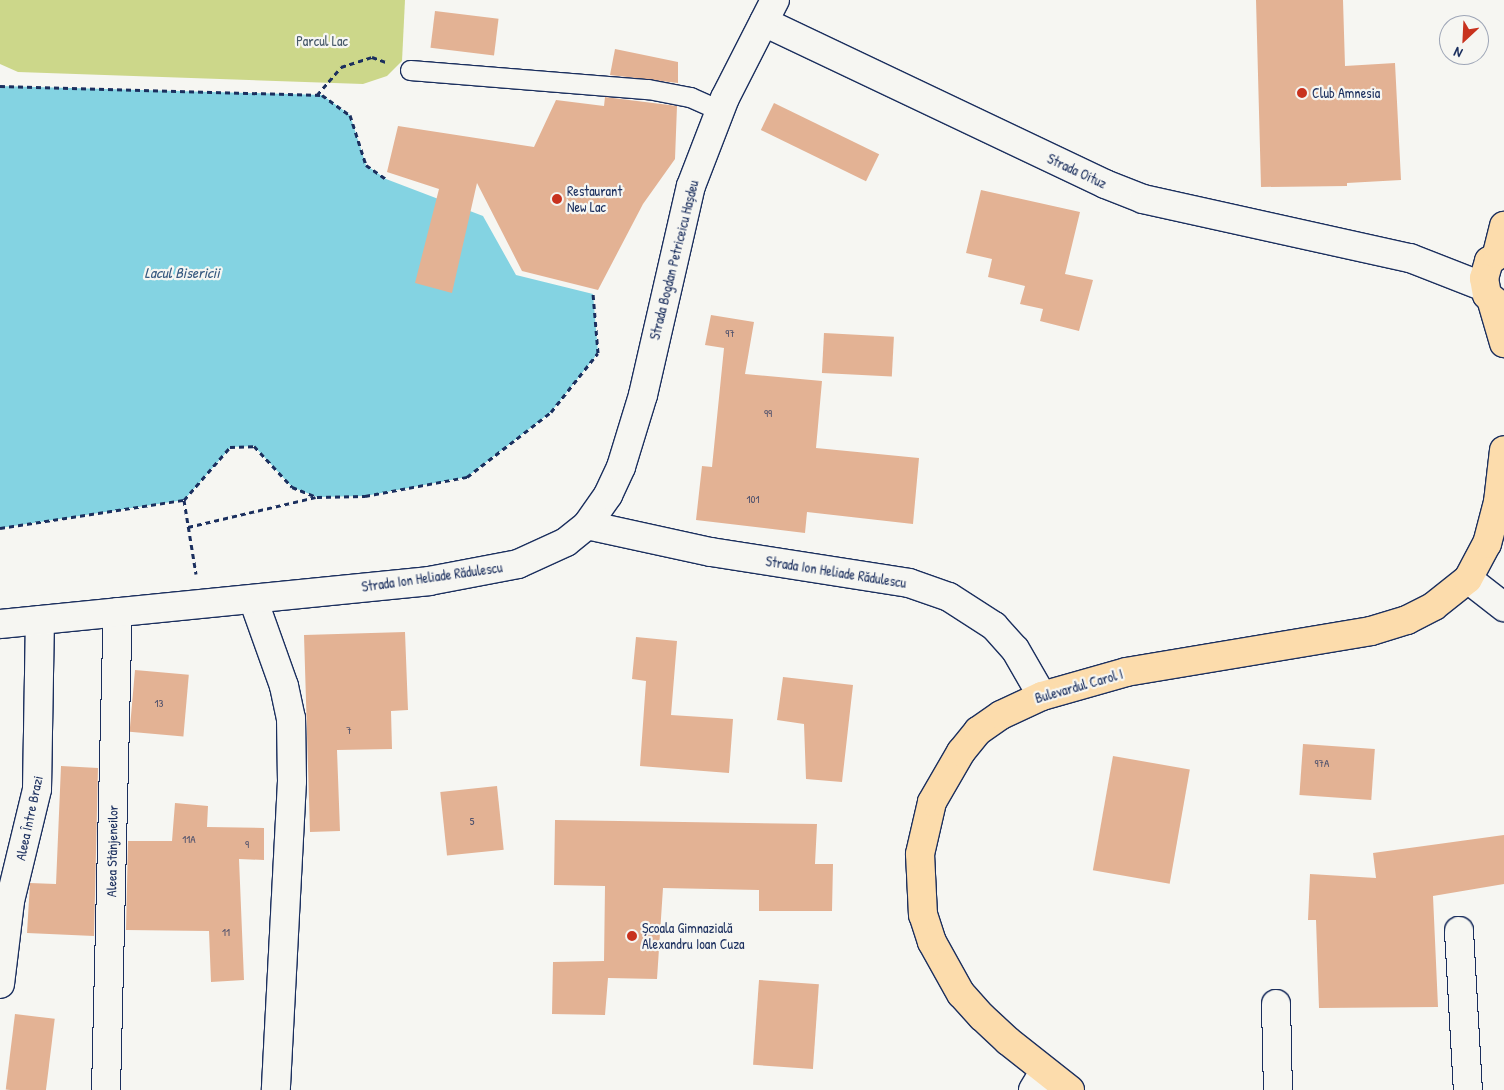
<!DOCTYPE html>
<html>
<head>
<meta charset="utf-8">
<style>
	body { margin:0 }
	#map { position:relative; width:1504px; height:1090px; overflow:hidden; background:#f6f6f2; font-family:"Patrick Hand",sans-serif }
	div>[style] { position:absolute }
	.green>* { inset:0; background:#ccd78a }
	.water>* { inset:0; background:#84d3e2 }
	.building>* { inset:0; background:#e3b294; transform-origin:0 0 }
	.path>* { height:3px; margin-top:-1.5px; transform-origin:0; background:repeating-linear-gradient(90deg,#1b2f5e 0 5px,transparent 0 9px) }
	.roads { filter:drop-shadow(1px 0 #1b2f5e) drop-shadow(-1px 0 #1b2f5e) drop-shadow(0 1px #1b2f5e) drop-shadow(0 -1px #1b2f5e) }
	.lane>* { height:19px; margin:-9.5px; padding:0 9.5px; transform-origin:9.5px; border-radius:9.5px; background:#f6f6f2 }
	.street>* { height:28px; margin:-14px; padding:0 14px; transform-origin:14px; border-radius:14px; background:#f6f6f2 }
	.secondary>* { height:28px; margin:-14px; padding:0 14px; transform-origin:14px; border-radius:14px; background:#f6f6f2 }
	.primary>* { height:28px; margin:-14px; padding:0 14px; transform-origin:14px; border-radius:14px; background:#fcdcac }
	.dots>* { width:14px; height:14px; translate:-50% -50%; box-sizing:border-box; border:2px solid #f6f6f2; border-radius:50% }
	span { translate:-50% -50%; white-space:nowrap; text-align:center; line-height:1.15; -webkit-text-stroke:4.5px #f6f6f2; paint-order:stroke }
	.number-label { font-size:11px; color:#4d506c }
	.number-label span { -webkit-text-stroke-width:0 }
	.park-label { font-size:14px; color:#475969 }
	.poi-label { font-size:14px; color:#1b2f5e }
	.left { translate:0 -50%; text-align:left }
	.street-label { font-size:14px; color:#1b2f5e }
	.water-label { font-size:15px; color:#35587f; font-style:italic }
	.north { position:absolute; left:1439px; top:15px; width:50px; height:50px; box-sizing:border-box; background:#f6f6f2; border:1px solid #9ea6b7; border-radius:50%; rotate:205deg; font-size:14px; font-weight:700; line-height:20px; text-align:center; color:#1b2f5e }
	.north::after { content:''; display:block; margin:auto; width:18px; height:22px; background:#c8321e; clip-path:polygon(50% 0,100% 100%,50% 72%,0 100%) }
</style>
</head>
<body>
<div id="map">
	<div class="green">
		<div style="clip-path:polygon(0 0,405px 0,402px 61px,387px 76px,363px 84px,18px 72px,0 64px)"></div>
	</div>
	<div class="water">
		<div style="clip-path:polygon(0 86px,322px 95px,350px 115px,366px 165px,386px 179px,483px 216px,516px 275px,593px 294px,598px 353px,551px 412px,467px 477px,365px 496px,317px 497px,292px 487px,254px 446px,231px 447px,184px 500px,0 528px)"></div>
	</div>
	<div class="building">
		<div style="clip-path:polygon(1256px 0,1343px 0,1345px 66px,1395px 63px,1401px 180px,1347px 183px,1347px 186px,1261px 187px)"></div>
		<div style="left:435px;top:11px;width:64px;height:37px;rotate:7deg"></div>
		<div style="clip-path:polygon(615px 49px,678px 62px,678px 83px,610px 75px)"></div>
		<div style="clip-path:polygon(605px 97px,677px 106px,675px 159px,643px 204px,598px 290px,522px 271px,477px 183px,452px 293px,415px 283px,439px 189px,387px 172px,398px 126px,534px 147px,556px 100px,604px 106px)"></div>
		<div style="left:774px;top:103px;width:117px;height:30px;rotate:26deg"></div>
		<div style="clip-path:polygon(981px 190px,1080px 212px,1065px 274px,1093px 280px,1079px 331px,1040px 321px,1043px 309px,1020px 304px,1025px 286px,988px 277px,992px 259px,966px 253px)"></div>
		<div style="clip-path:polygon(711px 315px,754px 322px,745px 374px,822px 381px,816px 448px,919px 458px,913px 524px,807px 512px,805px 533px,696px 520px,702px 466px,712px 467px,724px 348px,705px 345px)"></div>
		<div style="left:824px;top:333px;width:70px;height:40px;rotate:3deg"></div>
		<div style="clip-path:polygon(405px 632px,408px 710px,391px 711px,392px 749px,337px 750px,340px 831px,310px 832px,304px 635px)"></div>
		<div style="clip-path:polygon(636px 637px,677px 641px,671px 715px,733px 719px,729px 773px,640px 766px,646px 681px,632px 679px)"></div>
		<div style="left:135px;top:670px;width:54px;height:62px;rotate:5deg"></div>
		<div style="clip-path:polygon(783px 677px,853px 685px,842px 782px,806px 779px,804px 724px,777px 720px)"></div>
		<div style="left:1303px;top:744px;width:72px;height:51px;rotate:4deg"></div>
		<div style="left:1113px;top:756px;width:78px;height:116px;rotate:10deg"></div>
		<div style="clip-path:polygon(61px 766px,98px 768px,94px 936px,27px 933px,30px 883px,56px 884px)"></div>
		<div style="left:497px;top:786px;width:64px;height:57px;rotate:84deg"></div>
		<div style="clip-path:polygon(175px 803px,208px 806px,207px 827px,264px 828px,264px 860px,239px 859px,244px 980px,211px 982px,209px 931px,126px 930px,128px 841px,172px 841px)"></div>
		<div style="clip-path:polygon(555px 820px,817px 824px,815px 864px,833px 864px,832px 911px,759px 911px,759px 890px,663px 888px,657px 979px,608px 978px,605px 1015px,552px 1014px,553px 962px,604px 961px,605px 886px,554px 885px)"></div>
		<div style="clip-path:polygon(1504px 835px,1504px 884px,1433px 896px,1438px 1007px,1319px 1008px,1316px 920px,1308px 920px,1310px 874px,1376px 878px,1373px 853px)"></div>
		<div style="left:759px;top:980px;width:60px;height:85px;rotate:4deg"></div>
		<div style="left:15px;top:1014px;width:40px;height:76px;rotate:7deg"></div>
	</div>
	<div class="path">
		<div style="left:0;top:86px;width:322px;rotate:1.6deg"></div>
		<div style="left:322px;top:95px;width:34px;rotate:36deg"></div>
		<div style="left:350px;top:115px;width:52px;rotate:72.3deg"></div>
		<div style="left:366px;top:165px;width:24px;rotate:35deg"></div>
		<div style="left:317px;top:95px;width:37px;rotate:-49deg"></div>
		<div style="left:341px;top:67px;width:33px;rotate:-18deg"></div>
		<div style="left:372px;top:57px;width:15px;rotate:20deg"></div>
		<div style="left:184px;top:500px;width:75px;rotate:80.8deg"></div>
		<div style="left:188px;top:527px;width:131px;rotate:-13.2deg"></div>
		<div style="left:0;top:528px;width:186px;rotate:-8.7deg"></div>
		<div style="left:184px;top:500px;width:70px;rotate:-49deg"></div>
		<div style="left:230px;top:447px;width:24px;rotate:-2deg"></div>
		<div style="left:254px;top:446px;width:56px;rotate:47.2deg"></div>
		<div style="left:292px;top:487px;width:27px;rotate:22deg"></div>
		<div style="left:317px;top:497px;width:48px;rotate:-1.2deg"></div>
		<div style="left:365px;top:496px;width:104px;rotate:-10.6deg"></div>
		<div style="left:467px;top:477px;width:106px;rotate:-37.7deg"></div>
		<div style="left:551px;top:412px;width:75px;rotate:-51.5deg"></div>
		<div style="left:598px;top:353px;width:59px;rotate:-94.8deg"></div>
	</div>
	<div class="roads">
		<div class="lane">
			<div style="left:410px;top:70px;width:239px;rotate:4.6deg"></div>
			<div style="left:648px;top:89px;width:43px;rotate:10.8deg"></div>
			<div style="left:690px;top:97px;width:32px;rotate:24deg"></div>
		</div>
		<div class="street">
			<div style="left:1468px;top:579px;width:46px;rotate:37.9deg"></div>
			<div style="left:253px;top:599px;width:92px;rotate:70.4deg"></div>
			<div style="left:284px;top:686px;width:33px;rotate:78deg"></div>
			<div style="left:291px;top:718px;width:63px;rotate:89.1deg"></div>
			<div style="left:292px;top:781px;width:309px;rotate:93deg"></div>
			<div style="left:1459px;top:931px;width:159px;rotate:86.8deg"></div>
			<div style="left:0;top:984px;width:84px;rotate:-83.1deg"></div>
			<div style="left:10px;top:901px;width:115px;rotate:-76.4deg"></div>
			<div style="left:37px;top:789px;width:169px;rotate:-89deg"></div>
			<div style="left:1276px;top:1004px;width:86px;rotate:88.7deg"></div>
			<div style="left:106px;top:1090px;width:478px;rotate:-88.6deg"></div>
			<div style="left:1033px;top:1090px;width:21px;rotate:-59deg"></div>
		</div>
		<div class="secondary">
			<div style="left:764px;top:22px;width:378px;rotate:25.4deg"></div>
			<div style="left:1105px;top:184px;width:41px;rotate:21.5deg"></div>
			<div style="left:1143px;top:199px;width:273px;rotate:12.5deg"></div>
			<div style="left:1410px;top:258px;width:79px;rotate:21.4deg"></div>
			<div style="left:587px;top:525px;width:127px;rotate:12.3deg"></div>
			<div style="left:711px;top:552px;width:200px;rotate:8.9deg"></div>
			<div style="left:909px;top:583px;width:42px;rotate:19.3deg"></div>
			<div style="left:949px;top:597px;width:54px;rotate:32.8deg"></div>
			<div style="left:994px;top:626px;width:31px;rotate:48deg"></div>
			<div style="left:1015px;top:649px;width:54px;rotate:60.1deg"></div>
			<div style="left:0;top:624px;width:431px;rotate:-5.7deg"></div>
			<div style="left:429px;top:581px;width:91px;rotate:-10.8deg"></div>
			<div style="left:518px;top:564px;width:53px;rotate:-24.6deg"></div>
			<div style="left:566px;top:542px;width:27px;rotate:-39deg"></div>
			<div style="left:587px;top:525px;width:37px;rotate:-55deg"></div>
			<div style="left:608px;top:495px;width:31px;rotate:-65deg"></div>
			<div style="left:621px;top:467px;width:75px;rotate:-73deg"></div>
			<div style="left:643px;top:395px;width:214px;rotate:-77.1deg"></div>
			<div style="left:691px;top:186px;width:94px;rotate:-68.9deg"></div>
			<div style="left:725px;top:98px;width:110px;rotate:-63deg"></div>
		</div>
		<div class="primary">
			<div style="left:1504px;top:251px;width:18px;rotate:146deg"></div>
			<div style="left:1489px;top:261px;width:18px;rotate:106deg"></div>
			<div style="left:1484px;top:278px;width:17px;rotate:80deg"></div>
			<div style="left:1487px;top:295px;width:22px;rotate:39deg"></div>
			<div style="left:1497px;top:254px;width:29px;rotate:-76deg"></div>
			<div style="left:1492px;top:302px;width:43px;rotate:73.7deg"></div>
			<div style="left:1070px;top:1090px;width:79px;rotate:-141.7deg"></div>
			<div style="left:1008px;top:1041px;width:35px;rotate:-137deg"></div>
			<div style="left:982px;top:1017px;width:31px;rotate:-132deg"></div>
			<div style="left:961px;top:994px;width:60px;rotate:-119.1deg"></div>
			<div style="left:932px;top:942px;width:28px;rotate:-108deg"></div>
			<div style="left:923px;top:915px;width:61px;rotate:-92.8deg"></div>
			<div style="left:920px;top:854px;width:53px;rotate:-77deg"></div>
			<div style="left:932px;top:802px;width:58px;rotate:-59.9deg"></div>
			<div style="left:961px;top:752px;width:27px;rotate:-51deg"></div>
			<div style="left:978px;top:731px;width:28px;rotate:-35deg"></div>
			<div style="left:1001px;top:715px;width:45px;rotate:-24.9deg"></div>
			<div style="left:1042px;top:696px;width:87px;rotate:-15.9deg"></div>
			<div style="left:1126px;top:672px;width:248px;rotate:-9.5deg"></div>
			<div style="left:1371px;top:631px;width:38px;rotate:-17deg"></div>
			<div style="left:1407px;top:620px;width:30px;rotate:-27deg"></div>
			<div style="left:1434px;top:606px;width:43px;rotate:-38.5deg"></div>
			<div style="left:1468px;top:579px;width:40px;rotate:-62deg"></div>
			<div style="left:1487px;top:544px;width:43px;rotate:-75.3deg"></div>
			<div style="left:1498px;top:502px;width:52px;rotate:-83.4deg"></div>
		</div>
	</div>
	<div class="dots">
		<div style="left:1302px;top:93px;background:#c8321e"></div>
		<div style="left:557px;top:199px;background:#c8321e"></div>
		<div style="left:632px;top:936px;background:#c8321e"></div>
	</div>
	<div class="number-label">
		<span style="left:730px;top:333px">97</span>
		<span style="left:768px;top:413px">99</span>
		<span style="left:753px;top:499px">101</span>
		<span style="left:159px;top:703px">13</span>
		<span style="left:349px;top:730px">7</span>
		<span style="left:1322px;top:763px">97A</span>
		<span style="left:472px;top:821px">5</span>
		<span style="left:189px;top:839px">11A</span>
		<span style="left:247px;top:844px">9</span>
		<span style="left:226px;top:932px">11</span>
	</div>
	<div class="park-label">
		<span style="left:322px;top:41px">Parcul Lac</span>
	</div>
	<div class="poi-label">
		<span class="left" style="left:1312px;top:93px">Club Amnesia</span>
		<span class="left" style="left:567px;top:199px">Restaurant<br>New Lac</span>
		<span class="left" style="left:642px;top:936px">Școala Gimnazială<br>Alexandru Ioan Cuza</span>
	</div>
	<div class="street-label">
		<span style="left:1077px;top:171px;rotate:25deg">Strada Oituz</span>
		<span style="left:674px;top:260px;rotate:-76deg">Strada Bogdan Petriceicu Hașdeu</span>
		<span style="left:836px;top:572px;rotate:9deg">Strada Ion Heliade Rădulescu</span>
		<span style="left:432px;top:577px;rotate:-8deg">Strada Ion Heliade Rădulescu</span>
		<span style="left:1079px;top:686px;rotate:-16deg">Bulevardul Carol I</span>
		<span style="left:29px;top:818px;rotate:-78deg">Aleea Între Brazi</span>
		<span style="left:112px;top:851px;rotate:-89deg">Aleea Stânjeneilor</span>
	</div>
	<div class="water-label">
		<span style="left:182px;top:273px">Lacul Bisericii</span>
	</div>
	<div class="north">N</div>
</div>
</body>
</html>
